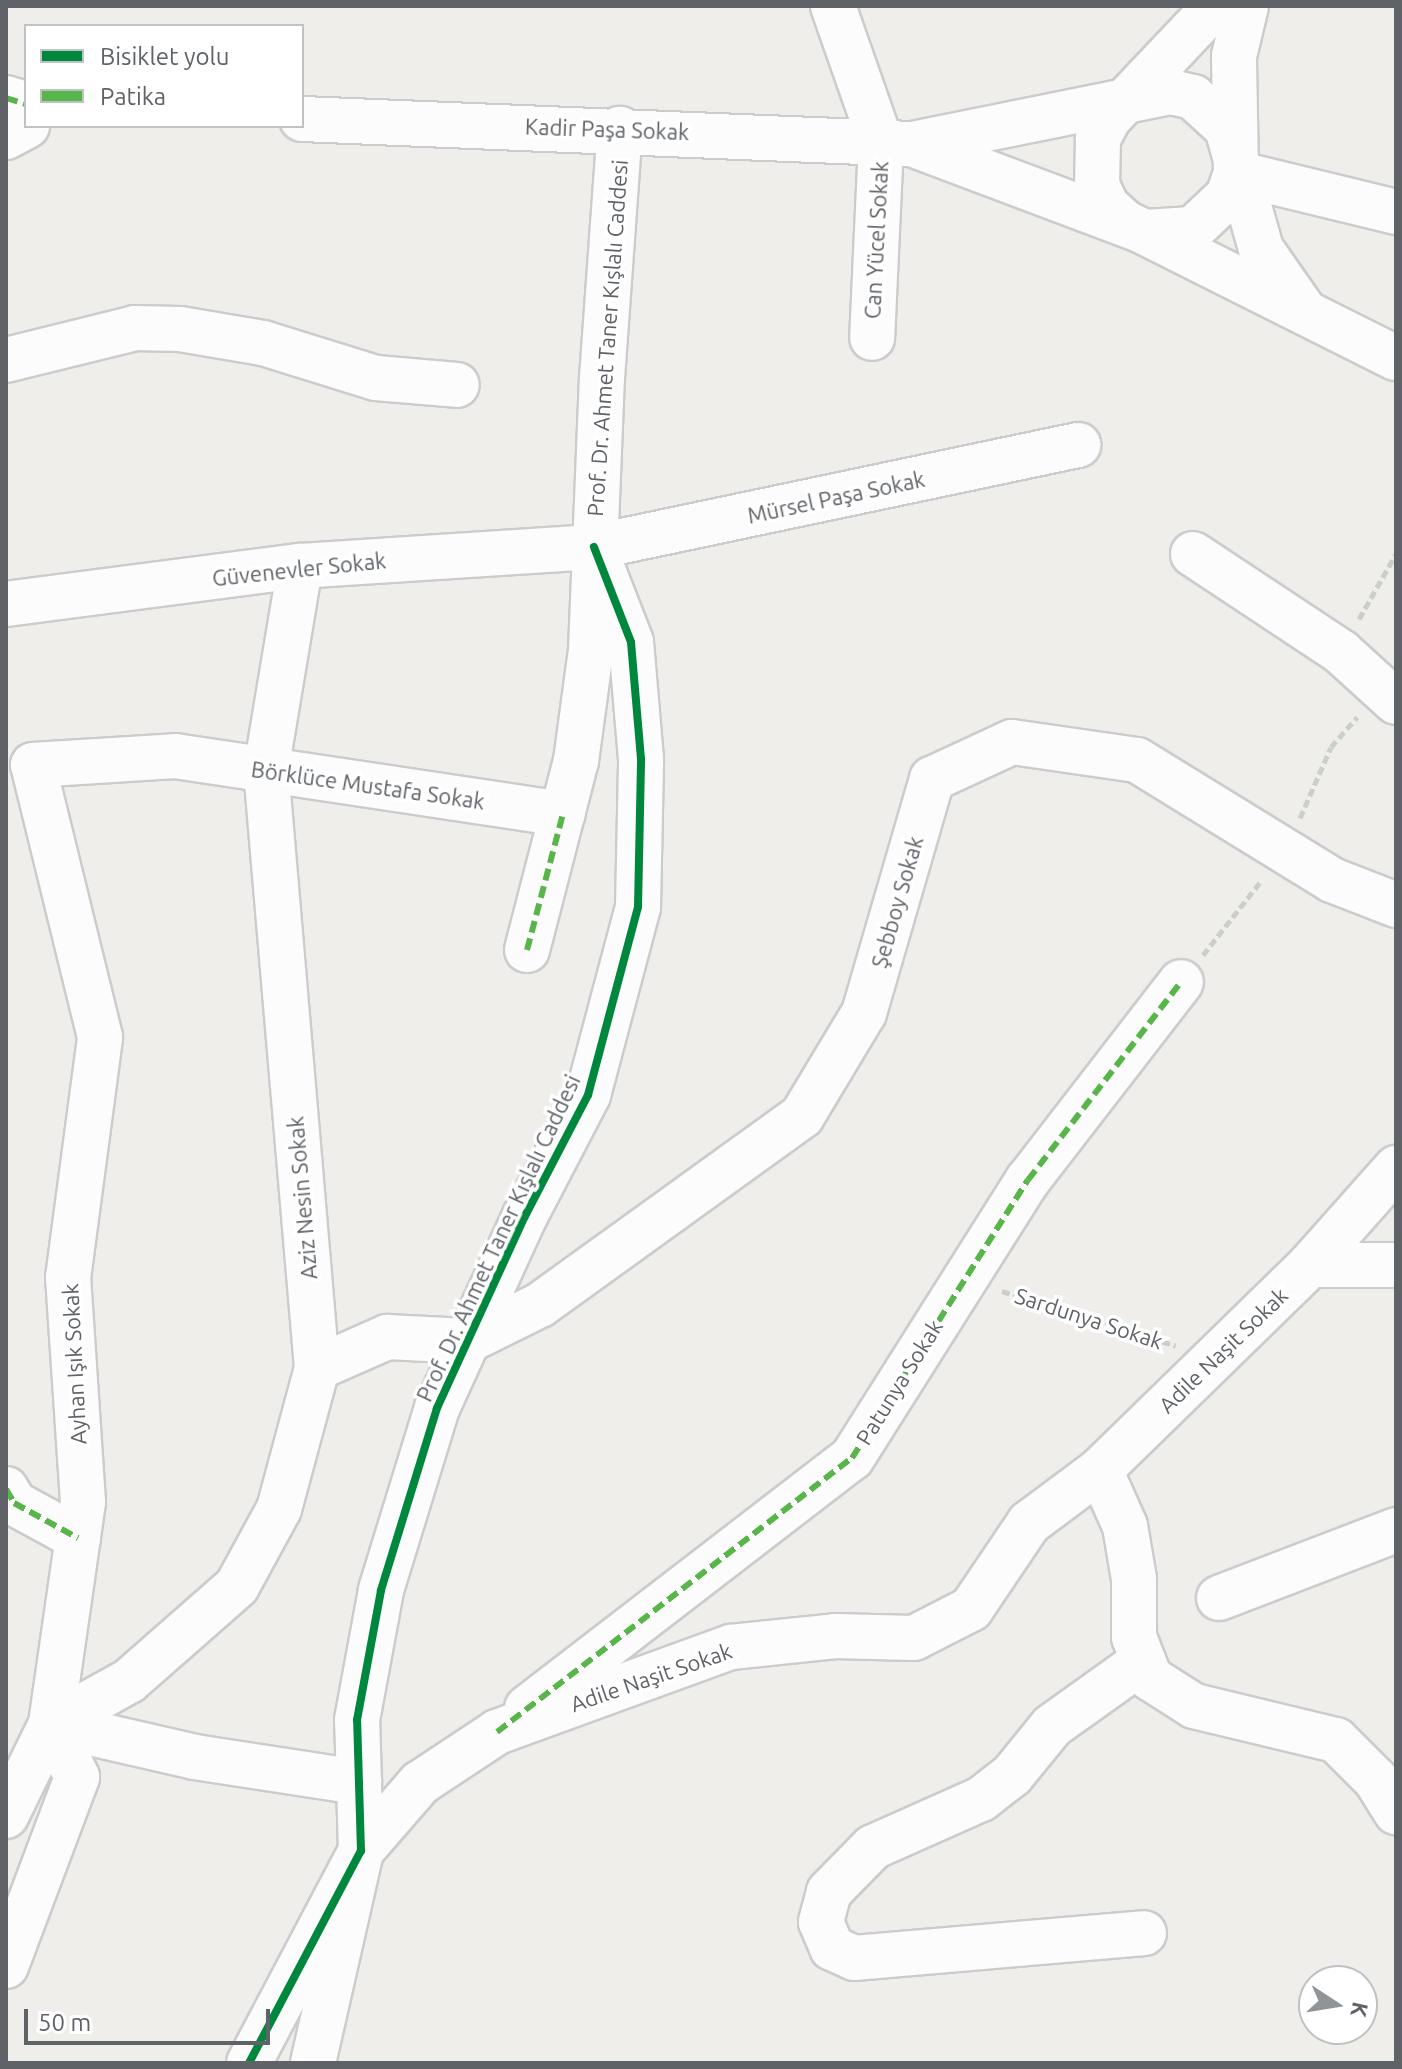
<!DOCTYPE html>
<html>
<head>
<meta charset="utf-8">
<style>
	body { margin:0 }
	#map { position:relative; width:1402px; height:2069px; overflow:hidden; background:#efeeea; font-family:Ubuntu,sans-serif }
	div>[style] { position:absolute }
	.path>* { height:5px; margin-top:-2.5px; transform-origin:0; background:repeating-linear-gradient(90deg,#cacfcc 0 8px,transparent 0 12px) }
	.roads { filter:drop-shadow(2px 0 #cbcccc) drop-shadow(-2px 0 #cbcccc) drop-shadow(0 2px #cbcccc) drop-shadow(0 -2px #cbcccc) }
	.minor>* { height:44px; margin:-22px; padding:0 22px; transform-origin:22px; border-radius:22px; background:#fdfcfc }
	.quiet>* { height:6px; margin-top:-3px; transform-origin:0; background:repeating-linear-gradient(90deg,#58b549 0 12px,transparent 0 18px) }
	.cycleway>* { height:8px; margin:-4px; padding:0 4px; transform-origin:4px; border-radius:4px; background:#00873e }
	span { translate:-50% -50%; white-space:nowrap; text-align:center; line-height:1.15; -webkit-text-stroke:7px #fff; paint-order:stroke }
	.street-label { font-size:22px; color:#5f6368 }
	.frame { position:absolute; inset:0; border:8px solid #5f6368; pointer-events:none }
	.legend { position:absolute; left:24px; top:24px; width:280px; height:104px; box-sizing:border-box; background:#fff; border:2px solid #bfc1c3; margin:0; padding:10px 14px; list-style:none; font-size:24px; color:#5f6368 }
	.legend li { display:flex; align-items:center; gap:16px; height:40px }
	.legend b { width:40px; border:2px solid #bfc1c3 }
	.north { position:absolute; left:1298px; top:1965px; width:80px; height:80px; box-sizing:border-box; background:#fff; border:2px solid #bfc1c3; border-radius:50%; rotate:102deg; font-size:22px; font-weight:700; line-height:32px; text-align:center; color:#5f6368 }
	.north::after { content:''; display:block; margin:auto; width:28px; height:36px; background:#919496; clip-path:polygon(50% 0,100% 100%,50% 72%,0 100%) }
	.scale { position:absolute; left:24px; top:2009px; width:246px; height:36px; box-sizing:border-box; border:4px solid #5f6368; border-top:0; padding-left:10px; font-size:24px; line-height:28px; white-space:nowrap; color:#5f6368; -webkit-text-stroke:6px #fff; paint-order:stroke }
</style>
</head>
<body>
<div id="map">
	<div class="path">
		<div style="left:1359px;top:619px;width:75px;rotate:-60.4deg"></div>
		<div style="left:1300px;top:818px;width:77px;rotate:-66.4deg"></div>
		<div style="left:1331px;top:747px;width:40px;rotate:-49deg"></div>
		<div style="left:1203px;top:955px;width:94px;rotate:-51.9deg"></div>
		<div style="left:1002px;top:1291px;width:182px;rotate:17.5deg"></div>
	</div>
	<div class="roads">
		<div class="minor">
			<div style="left:833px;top:6px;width:145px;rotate:70.7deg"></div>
			<div style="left:881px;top:143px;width:195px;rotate:92.6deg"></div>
			<div style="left:1215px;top:6px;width:154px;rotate:133.4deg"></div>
			<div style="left:1109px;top:118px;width:24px;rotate:118deg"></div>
			<div style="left:1098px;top:139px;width:46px;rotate:91.2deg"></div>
			<div style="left:1097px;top:185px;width:23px;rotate:65deg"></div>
			<div style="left:1107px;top:206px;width:23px;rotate:43deg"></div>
			<div style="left:1124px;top:222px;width:304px;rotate:26.6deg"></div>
			<div style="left:6px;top:98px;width:21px;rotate:17deg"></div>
			<div style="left:302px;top:119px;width:611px;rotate:2.35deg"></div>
			<div style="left:912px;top:144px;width:264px;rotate:-11.4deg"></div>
			<div style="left:1171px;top:92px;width:23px;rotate:13deg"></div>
			<div style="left:1193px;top:97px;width:46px;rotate:42.4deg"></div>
			<div style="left:1227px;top:128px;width:126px;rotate:74.3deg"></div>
			<div style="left:1261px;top:249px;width:77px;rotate:55.1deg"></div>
			<div style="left:6px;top:137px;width:24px;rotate:-28deg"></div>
			<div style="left:914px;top:145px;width:247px;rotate:20.6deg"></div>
			<div style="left:1145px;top:232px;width:48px;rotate:-3.6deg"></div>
			<div style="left:1193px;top:229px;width:48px;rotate:-43.3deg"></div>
			<div style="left:1228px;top:196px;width:24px;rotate:-71deg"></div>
			<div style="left:1236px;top:173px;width:117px;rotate:-91deg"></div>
			<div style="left:1234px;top:56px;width:51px;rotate:-76.5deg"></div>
			<div style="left:1236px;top:173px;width:165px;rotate:13.7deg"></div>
			<div style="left:6px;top:360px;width:133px;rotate:-13.9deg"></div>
			<div style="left:135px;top:328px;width:45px;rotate:1.3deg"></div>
			<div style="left:180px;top:329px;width:84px;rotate:9.6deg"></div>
			<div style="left:263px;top:343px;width:118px;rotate:17.2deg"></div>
			<div style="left:376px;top:378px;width:81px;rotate:4.9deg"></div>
			<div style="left:1193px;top:554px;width:178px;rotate:33.5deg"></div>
			<div style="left:1341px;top:652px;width:74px;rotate:42.3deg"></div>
			<div style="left:6px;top:604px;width:296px;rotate:-7.4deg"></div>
			<div style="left:300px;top:566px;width:295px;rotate:-3.7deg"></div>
			<div style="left:594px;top:547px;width:495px;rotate:-11.9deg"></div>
			<div style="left:33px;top:765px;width:142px;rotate:-3.6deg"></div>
			<div style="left:175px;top:756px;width:392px;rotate:8.5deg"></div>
			<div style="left:527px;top:950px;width:195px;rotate:-75.5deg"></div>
			<div style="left:576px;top:761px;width:112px;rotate:-82.3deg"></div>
			<div style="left:591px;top:650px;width:272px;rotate:-87.7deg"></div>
			<div style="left:602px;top:378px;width:250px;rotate:-85.9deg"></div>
			<div style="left:1310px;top:1265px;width:86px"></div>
			<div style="left:317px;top:1368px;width:77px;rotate:-23.9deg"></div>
			<div style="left:387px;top:1337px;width:80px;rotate:2.9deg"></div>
			<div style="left:467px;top:1341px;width:81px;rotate:-26.3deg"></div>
			<div style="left:540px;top:1305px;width:323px;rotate:-35.8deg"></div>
			<div style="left:802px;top:1116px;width:120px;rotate:-59deg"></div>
			<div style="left:864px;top:1013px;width:244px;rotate:-73.8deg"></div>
			<div style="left:932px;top:779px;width:88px;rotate:-24.8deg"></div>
			<div style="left:1012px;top:742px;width:126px;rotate:8.2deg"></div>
			<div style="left:1137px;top:760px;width:229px;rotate:31.6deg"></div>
			<div style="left:1332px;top:880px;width:69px;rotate:21.3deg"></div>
			<div style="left:1100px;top:1470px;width:61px;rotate:65.9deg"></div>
			<div style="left:1125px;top:1526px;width:54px;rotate:80.4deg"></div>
			<div style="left:1134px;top:1579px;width:58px;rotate:90deg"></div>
			<div style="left:1134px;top:1637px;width:44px;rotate:68.7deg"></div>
			<div style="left:1150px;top:1678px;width:52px;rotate:32.5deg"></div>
			<div style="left:1194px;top:1706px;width:146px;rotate:13.5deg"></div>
			<div style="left:1336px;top:1740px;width:57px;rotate:45deg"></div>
			<div style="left:1376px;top:1780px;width:38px;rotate:58deg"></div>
			<div style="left:6px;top:1489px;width:16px;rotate:60deg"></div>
			<div style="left:14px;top:1503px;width:73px;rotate:28.7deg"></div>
			<div style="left:1219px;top:1598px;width:190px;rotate:-21deg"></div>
			<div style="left:1143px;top:1661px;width:112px;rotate:144.5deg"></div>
			<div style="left:1052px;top:1726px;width:63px;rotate:129.2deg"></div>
			<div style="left:1012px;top:1775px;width:39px;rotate:142deg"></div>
			<div style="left:981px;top:1799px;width:118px;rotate:156deg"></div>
			<div style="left:873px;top:1847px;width:63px;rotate:134.4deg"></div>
			<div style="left:829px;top:1892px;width:31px;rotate:105deg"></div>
			<div style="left:821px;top:1922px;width:28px;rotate:67deg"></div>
			<div style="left:832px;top:1948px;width:24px;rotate:24deg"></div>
			<div style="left:854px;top:1958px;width:291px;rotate:-4.9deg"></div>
			<div style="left:527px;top:1708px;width:410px;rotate:-37.6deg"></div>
			<div style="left:852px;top:1458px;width:329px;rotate:-57.7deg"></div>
			<div style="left:1028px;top:1180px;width:250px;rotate:-52.3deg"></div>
			<div style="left:51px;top:1724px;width:89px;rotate:-28.9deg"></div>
			<div style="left:129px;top:1681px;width:144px;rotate:-41.3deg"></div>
			<div style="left:237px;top:1586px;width:88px;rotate:-61.4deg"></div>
			<div style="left:279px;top:1509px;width:146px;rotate:-74.9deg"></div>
			<div style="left:317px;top:1368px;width:600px;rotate:-94.87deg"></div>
			<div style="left:266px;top:770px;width:207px;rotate:-80.5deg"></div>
			<div style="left:51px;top:1724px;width:148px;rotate:12.9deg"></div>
			<div style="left:195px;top:1757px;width:166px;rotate:8.7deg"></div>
			<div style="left:6px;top:1816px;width:102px;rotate:-63.9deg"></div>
			<div style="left:51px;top:1724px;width:224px;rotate:-81.8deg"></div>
			<div style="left:83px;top:1502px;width:225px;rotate:-93.8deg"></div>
			<div style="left:68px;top:1278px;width:243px;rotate:-82.4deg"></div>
			<div style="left:100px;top:1037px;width:280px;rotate:-103.8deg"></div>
			<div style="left:6px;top:1966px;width:202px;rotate:-69.4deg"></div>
			<div style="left:77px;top:1777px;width:59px;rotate:-116.1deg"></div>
			<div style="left:249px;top:2063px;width:240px;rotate:-62.2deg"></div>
			<div style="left:361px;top:1851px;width:131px;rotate:-91.7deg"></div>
			<div style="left:357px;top:1720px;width:132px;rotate:-79.5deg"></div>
			<div style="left:381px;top:1590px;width:190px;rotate:-72.9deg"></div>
			<div style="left:437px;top:1408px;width:211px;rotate:-65.4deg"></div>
			<div style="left:525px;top:1216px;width:136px;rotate:-62.5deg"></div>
			<div style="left:588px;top:1095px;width:195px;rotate:-75.1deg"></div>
			<div style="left:638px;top:907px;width:148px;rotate:-88.8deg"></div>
			<div style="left:641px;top:759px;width:117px;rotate:-94.9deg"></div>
			<div style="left:631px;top:642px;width:102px;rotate:-111.3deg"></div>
			<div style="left:313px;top:2063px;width:217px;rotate:-77.2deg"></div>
			<div style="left:361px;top:1851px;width:90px;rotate:-49.1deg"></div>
			<div style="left:420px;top:1783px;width:92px;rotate:-33.5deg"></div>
			<div style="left:497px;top:1732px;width:249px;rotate:-20deg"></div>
			<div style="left:731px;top:1647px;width:105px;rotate:-6deg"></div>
			<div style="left:835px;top:1636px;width:79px;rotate:1.5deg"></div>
			<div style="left:914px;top:1638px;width:64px;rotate:-27deg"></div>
			<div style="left:971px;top:1609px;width:104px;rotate:-56deg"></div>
			<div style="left:1029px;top:1523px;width:89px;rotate:-36.7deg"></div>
			<div style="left:1100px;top:1470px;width:293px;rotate:-44.3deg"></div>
			<div style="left:1310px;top:1265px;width:130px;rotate:-48.4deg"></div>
		</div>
	</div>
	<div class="quiet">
		<div style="left:6px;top:98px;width:21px;rotate:17deg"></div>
		<div style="left:527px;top:950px;width:141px;rotate:-75.2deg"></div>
		<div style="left:6px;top:1489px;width:16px;rotate:60deg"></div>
		<div style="left:14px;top:1503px;width:73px;rotate:28.7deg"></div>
		<div style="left:497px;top:1732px;width:448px;rotate:-37.7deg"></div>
		<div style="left:852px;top:1458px;width:329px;rotate:-57.7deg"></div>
		<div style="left:1028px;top:1180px;width:250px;rotate:-52.3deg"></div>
	</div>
	<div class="cycleway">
		<div style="left:249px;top:2063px;width:240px;rotate:-62.2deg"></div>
		<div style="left:361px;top:1851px;width:131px;rotate:-91.7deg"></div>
		<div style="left:357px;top:1720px;width:132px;rotate:-79.5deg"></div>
		<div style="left:381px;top:1590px;width:190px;rotate:-72.9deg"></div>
		<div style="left:437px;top:1408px;width:211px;rotate:-65.4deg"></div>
		<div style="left:525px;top:1216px;width:136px;rotate:-62.5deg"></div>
		<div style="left:588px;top:1095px;width:195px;rotate:-75.1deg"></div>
		<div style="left:638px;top:907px;width:148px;rotate:-88.8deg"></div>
		<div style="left:641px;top:759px;width:117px;rotate:-94.9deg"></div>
		<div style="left:631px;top:642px;width:102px;rotate:-111.3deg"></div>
	</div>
	<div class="street-label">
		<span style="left:607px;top:129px;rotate:2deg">Kadir Paşa Sokak</span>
		<span style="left:876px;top:240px;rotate:-87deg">Can Yücel Sokak</span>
		<span style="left:607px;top:338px;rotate:-86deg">Prof. Dr. Ahmet Taner Kışlalı Caddesi</span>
		<span style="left:836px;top:497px;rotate:-12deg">Mürsel Paşa Sokak</span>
		<span style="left:299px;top:569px;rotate:-6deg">Güvenevler Sokak</span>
		<span style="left:368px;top:785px;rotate:8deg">Börklüce Mustafa Sokak</span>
		<span style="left:897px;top:902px;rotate:-74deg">Şebboy Sokak</span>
		<span style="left:302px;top:1198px;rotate:-95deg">Aziz Nesin Sokak</span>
		<span style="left:498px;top:1238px;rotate:-65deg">Prof. Dr. Ahmet Taner Kışlalı Caddesi</span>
		<span style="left:1089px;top:1318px;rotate:18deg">Sardunya Sokak</span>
		<span style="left:1223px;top:1350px;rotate:-44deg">Adile Naşit Sokak</span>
		<span style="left:74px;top:1364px;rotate:-93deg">Ayhan Işık Sokak</span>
		<span style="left:899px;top:1382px;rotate:-58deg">Patunya Sokak</span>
		<span style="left:651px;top:1677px;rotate:-19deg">Adile Naşit Sokak</span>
	</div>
	<div class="frame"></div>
	<ul class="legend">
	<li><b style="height:10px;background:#00873e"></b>Bisiklet yolu</li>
	<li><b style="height:10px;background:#58b549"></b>Patika</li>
	</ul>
	<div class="north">K</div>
	<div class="scale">50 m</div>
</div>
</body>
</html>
